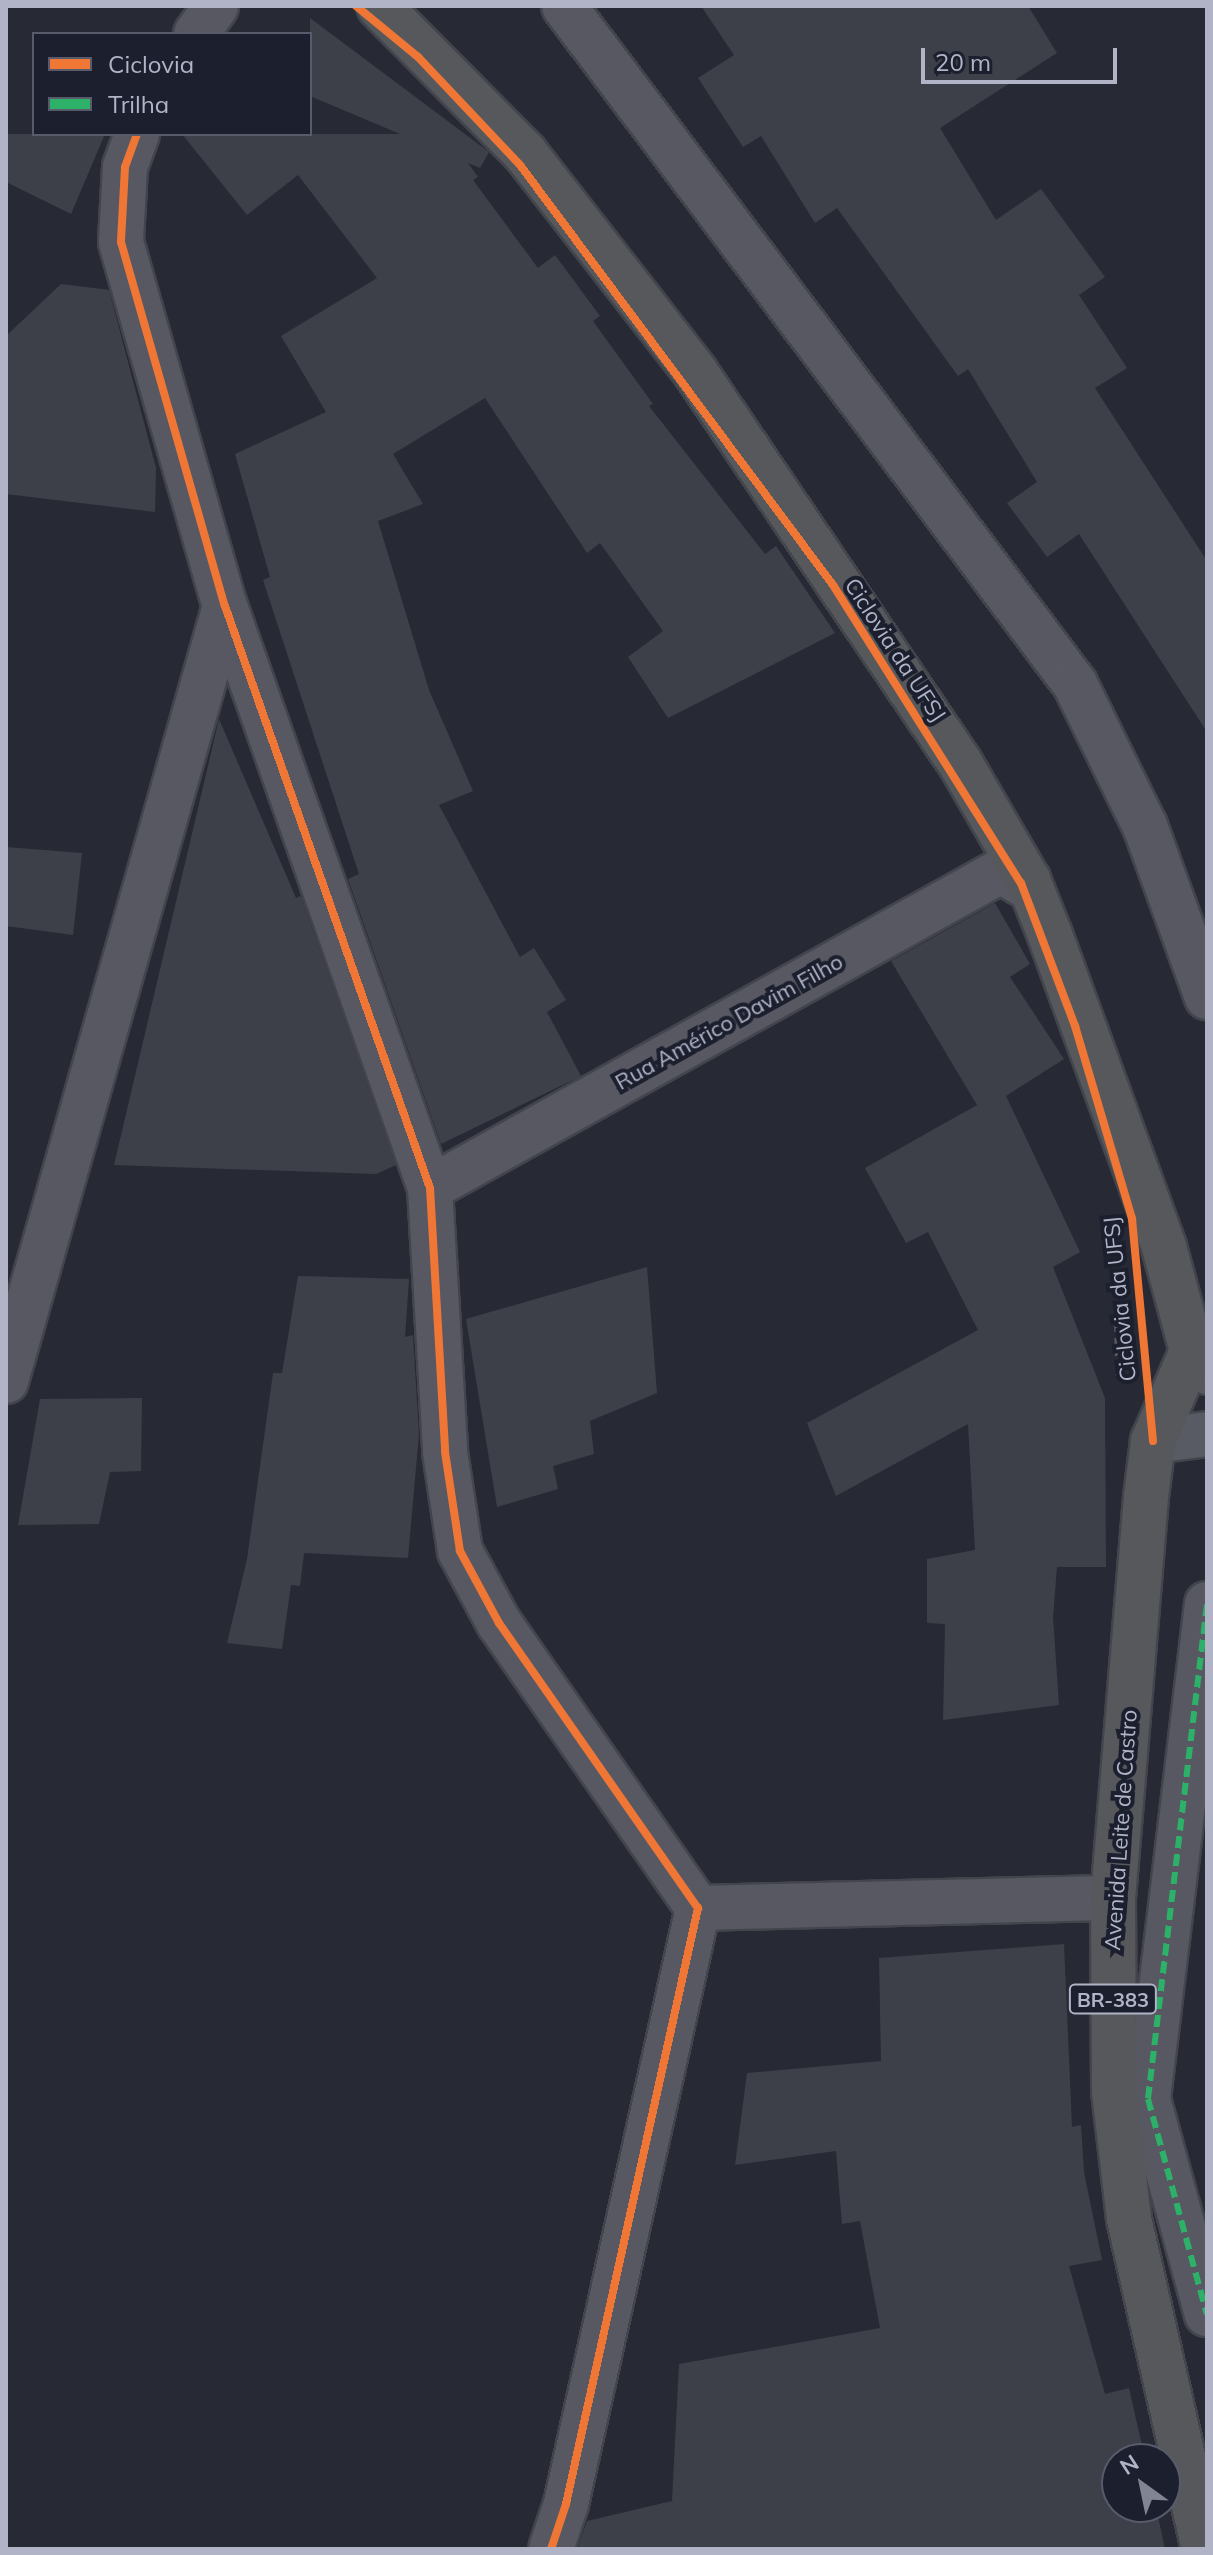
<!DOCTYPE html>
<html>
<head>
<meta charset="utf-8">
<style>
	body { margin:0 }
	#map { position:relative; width:1213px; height:2555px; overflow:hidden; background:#272a34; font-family:Mulish,sans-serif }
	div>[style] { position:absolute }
	.building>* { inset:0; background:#3d4049 }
	.path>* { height:5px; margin-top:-2.5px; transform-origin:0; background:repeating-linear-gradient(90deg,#595c64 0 6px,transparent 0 12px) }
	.roads { filter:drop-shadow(2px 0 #43454d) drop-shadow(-2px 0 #43454d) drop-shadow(0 2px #43454d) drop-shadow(0 -2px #43454d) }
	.minor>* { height:44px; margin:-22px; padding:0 22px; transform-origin:22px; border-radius:22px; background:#575862 }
	.major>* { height:44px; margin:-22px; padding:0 22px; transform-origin:22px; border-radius:22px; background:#595b64 }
	.highway>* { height:44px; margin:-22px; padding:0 22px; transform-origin:22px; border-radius:22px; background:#56585c }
	.quiet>* { height:6px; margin-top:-3px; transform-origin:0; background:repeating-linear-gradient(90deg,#2db169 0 12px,transparent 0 18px) }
	.cycleway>* { height:8px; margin:-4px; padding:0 4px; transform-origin:4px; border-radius:4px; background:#f07635 }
	span { translate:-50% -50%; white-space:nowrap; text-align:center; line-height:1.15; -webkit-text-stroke:8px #1b1f2e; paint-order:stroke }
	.shield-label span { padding:2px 6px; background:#1b1f2e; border:2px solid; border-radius:6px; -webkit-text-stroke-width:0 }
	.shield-label { font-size:20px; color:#b0b4c6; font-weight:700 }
	.street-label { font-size:22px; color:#b0b4c6 }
	.frame { position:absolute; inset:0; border:8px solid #b0b4c6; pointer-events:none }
	.legend { position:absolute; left:32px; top:32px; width:280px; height:104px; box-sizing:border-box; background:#1b1f2e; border:2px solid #575b6b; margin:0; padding:10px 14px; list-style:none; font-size:24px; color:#b0b4c6 }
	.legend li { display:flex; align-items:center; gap:16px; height:40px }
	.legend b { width:40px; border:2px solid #575b6b }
	.north { position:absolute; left:1101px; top:2443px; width:80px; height:80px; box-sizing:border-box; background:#1b1f2e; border:2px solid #575b6b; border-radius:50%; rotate:327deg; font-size:22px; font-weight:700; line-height:32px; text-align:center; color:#b0b4c6 }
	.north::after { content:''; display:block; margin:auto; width:28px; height:36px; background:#808493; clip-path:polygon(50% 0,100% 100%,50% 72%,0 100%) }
	.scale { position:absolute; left:921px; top:48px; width:196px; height:36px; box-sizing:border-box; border:4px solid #b0b4c6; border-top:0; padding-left:10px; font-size:24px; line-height:28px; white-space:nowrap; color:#b0b4c6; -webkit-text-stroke:6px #1b1f2e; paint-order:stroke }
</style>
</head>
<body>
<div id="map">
	<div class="building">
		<div style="clip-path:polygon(701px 6px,1028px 6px,1057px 53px,940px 128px,996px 220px,1041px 189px,1105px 277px,1079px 295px,1127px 368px,1095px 388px,1207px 561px,1207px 732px,1079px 534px,1047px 557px,1007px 503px,1037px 482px,968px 369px,958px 376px,837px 208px,815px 223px,761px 136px,743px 147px,698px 78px,734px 55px)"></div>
		<div style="clip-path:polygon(310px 18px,489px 152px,480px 168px,468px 163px,478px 177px,473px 180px,538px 268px,555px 255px,600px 316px,593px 321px,653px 404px,649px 406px,765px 554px,776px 546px,835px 633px,668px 718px,628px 657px,663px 631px,600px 543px,587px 553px,485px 398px,393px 454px,423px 504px,378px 521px,429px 690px,473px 791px,439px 805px,520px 957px,534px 948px,566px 1000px,547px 1012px,581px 1076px,441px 1144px,348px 879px,359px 874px,263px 580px,270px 577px,235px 454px,326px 412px,281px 336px,377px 278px,298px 175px,247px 215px,182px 134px,400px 134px,310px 96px)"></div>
		<div style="clip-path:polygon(6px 134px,105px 134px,71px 214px,6px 182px)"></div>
		<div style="clip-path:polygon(61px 284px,109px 290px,156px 468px,155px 512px,6px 494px,6px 336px)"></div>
		<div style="clip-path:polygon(219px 719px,296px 898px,301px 896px,396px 1165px,376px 1174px,114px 1165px)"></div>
		<div style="clip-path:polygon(6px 847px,82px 853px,73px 935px,6px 926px)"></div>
		<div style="clip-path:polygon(995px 903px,1030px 964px,1010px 977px,1064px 1059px,1006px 1096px,1080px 1252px,1053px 1267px,1105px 1398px,1106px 1567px,1057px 1567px,1053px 1617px,1059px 1705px,943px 1720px,945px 1624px,927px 1623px,927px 1559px,975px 1550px,968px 1424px,836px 1496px,807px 1423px,978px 1330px,928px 1232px,906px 1243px,865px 1168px,977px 1105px,891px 961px)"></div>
		<div style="clip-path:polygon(647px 1267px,657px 1393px,590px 1421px,594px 1454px,553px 1466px,558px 1489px,497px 1507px,466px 1319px)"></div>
		<div style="clip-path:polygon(298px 1276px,409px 1279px,405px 1337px,413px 1335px,419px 1434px,408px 1558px,304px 1553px,300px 1586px,291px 1585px,282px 1649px,227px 1643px,247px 1559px,273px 1373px,282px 1373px)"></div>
		<div style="clip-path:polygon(142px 1398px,141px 1471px,110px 1472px,99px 1524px,18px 1525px,40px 1399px)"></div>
		<div style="clip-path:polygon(1064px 1944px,1072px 2127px,1081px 2125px,1084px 2172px,1102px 2260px,1069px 2266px,1105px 2394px,1129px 2388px,1145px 2459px,1117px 2459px,1117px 2507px,1156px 2507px,1165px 2549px,577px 2549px,587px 2521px,672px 2501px,679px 2364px,880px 2328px,860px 2221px,842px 2224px,836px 2151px,735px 2165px,747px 2073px,881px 2061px,879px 1958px)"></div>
	</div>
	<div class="path">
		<div style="left:1116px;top:1301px;width:74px;rotate:88.5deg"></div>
	</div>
	<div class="roads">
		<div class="minor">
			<div style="left:564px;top:6px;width:849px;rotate:53deg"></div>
			<div style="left:1075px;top:684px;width:158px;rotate:63.8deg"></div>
			<div style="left:1145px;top:826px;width:182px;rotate:70.1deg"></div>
			<div style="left:196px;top:34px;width:34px;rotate:-54deg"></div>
			<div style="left:137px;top:134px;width:35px;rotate:110deg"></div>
			<div style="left:125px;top:167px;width:75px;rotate:93.1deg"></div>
			<div style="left:121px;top:242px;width:379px;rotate:74.1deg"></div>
			<div style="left:225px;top:606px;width:617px;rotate:70.6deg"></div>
			<div style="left:430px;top:1188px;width:264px;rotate:86.7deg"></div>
			<div style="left:445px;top:1452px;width:100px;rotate:81.4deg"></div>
			<div style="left:460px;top:1551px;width:82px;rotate:61.6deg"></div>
			<div style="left:499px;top:1623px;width:348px;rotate:55.1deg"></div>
			<div style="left:698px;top:1908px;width:610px;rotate:102.49deg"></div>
			<div style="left:566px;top:2504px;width:47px;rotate:108.4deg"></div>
			<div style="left:430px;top:1188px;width:653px;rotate:-29.04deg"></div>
			<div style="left:1001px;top:871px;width:23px;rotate:31deg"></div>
			<div style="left:1021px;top:883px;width:8px;rotate:-23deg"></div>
			<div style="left:6px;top:1381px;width:805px;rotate:-74.22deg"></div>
			<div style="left:1207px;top:1604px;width:499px;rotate:96.8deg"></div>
			<div style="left:1148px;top:2099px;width:223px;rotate:74.7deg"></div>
			<div style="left:698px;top:1908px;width:415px;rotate:-1.4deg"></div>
		</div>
		<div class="major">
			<div style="left:1153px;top:1441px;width:54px;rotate:-7.4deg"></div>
		</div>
		<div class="highway">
			<div style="left:379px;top:6px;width:207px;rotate:45.2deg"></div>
			<div style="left:525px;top:153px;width:279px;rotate:52.1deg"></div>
			<div style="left:696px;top:373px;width:469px;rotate:55.9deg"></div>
			<div style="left:959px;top:761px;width:138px;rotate:59.9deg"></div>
			<div style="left:1028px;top:880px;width:59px;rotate:68.2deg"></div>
			<div style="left:1050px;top:935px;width:332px;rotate:69.9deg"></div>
			<div style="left:1164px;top:1247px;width:108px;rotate:74.9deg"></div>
			<div style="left:1192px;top:1351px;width:26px;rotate:54deg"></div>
			<div style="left:1192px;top:1351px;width:98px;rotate:113.4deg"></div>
			<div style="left:1153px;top:1441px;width:56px;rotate:97.1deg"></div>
			<div style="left:1146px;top:1497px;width:402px;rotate:94.7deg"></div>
			<div style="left:1113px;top:1898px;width:193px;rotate:89.7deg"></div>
			<div style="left:1114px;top:2091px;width:129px;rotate:83.3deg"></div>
			<div style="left:1129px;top:2219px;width:338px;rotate:77.2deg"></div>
		</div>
	</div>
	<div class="quiet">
		<div style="left:1207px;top:1604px;width:499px;rotate:96.8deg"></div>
		<div style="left:1148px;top:2099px;width:223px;rotate:74.7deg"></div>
	</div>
	<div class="cycleway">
		<div style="left:356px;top:6px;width:80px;rotate:39.4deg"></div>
		<div style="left:418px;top:57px;width:149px;rotate:46.6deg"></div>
		<div style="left:520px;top:165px;width:524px;rotate:53.31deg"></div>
		<div style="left:833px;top:585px;width:352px;rotate:57.8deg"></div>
		<div style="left:1021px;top:883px;width:153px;rotate:69.3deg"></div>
		<div style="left:1075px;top:1026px;width:201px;rotate:73.5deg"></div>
		<div style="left:1132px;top:1219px;width:223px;rotate:84.6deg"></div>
		<div style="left:137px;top:134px;width:35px;rotate:110deg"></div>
		<div style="left:125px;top:167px;width:75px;rotate:93.1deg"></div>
		<div style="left:121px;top:242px;width:379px;rotate:74.1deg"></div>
		<div style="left:225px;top:606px;width:617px;rotate:70.6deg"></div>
		<div style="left:430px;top:1188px;width:264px;rotate:86.7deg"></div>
		<div style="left:445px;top:1452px;width:100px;rotate:81.4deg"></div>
		<div style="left:460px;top:1551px;width:82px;rotate:61.6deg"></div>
		<div style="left:499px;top:1623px;width:348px;rotate:55.1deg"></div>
		<div style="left:698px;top:1908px;width:610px;rotate:102.49deg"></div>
		<div style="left:566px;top:2504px;width:47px;rotate:108.4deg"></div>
	</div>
	<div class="shield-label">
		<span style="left:1113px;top:1999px">BR-383</span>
	</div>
	<div class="street-label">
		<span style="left:895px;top:650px;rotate:57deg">Ciclovia da UFSJ</span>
		<span style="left:729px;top:1022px;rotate:-29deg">Rua Américo Davim Filho</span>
		<span style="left:1120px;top:1299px;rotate:-96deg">Ciclovia da UFSJ</span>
		<span style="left:1121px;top:1830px;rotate:-86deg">Avenida Leite de Castro</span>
	</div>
	<div class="frame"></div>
	<ul class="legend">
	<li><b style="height:10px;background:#f07635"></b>Ciclovia</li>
	<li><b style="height:10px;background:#2db169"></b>Trilha</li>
	</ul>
	<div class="north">N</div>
	<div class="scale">20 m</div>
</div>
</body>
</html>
